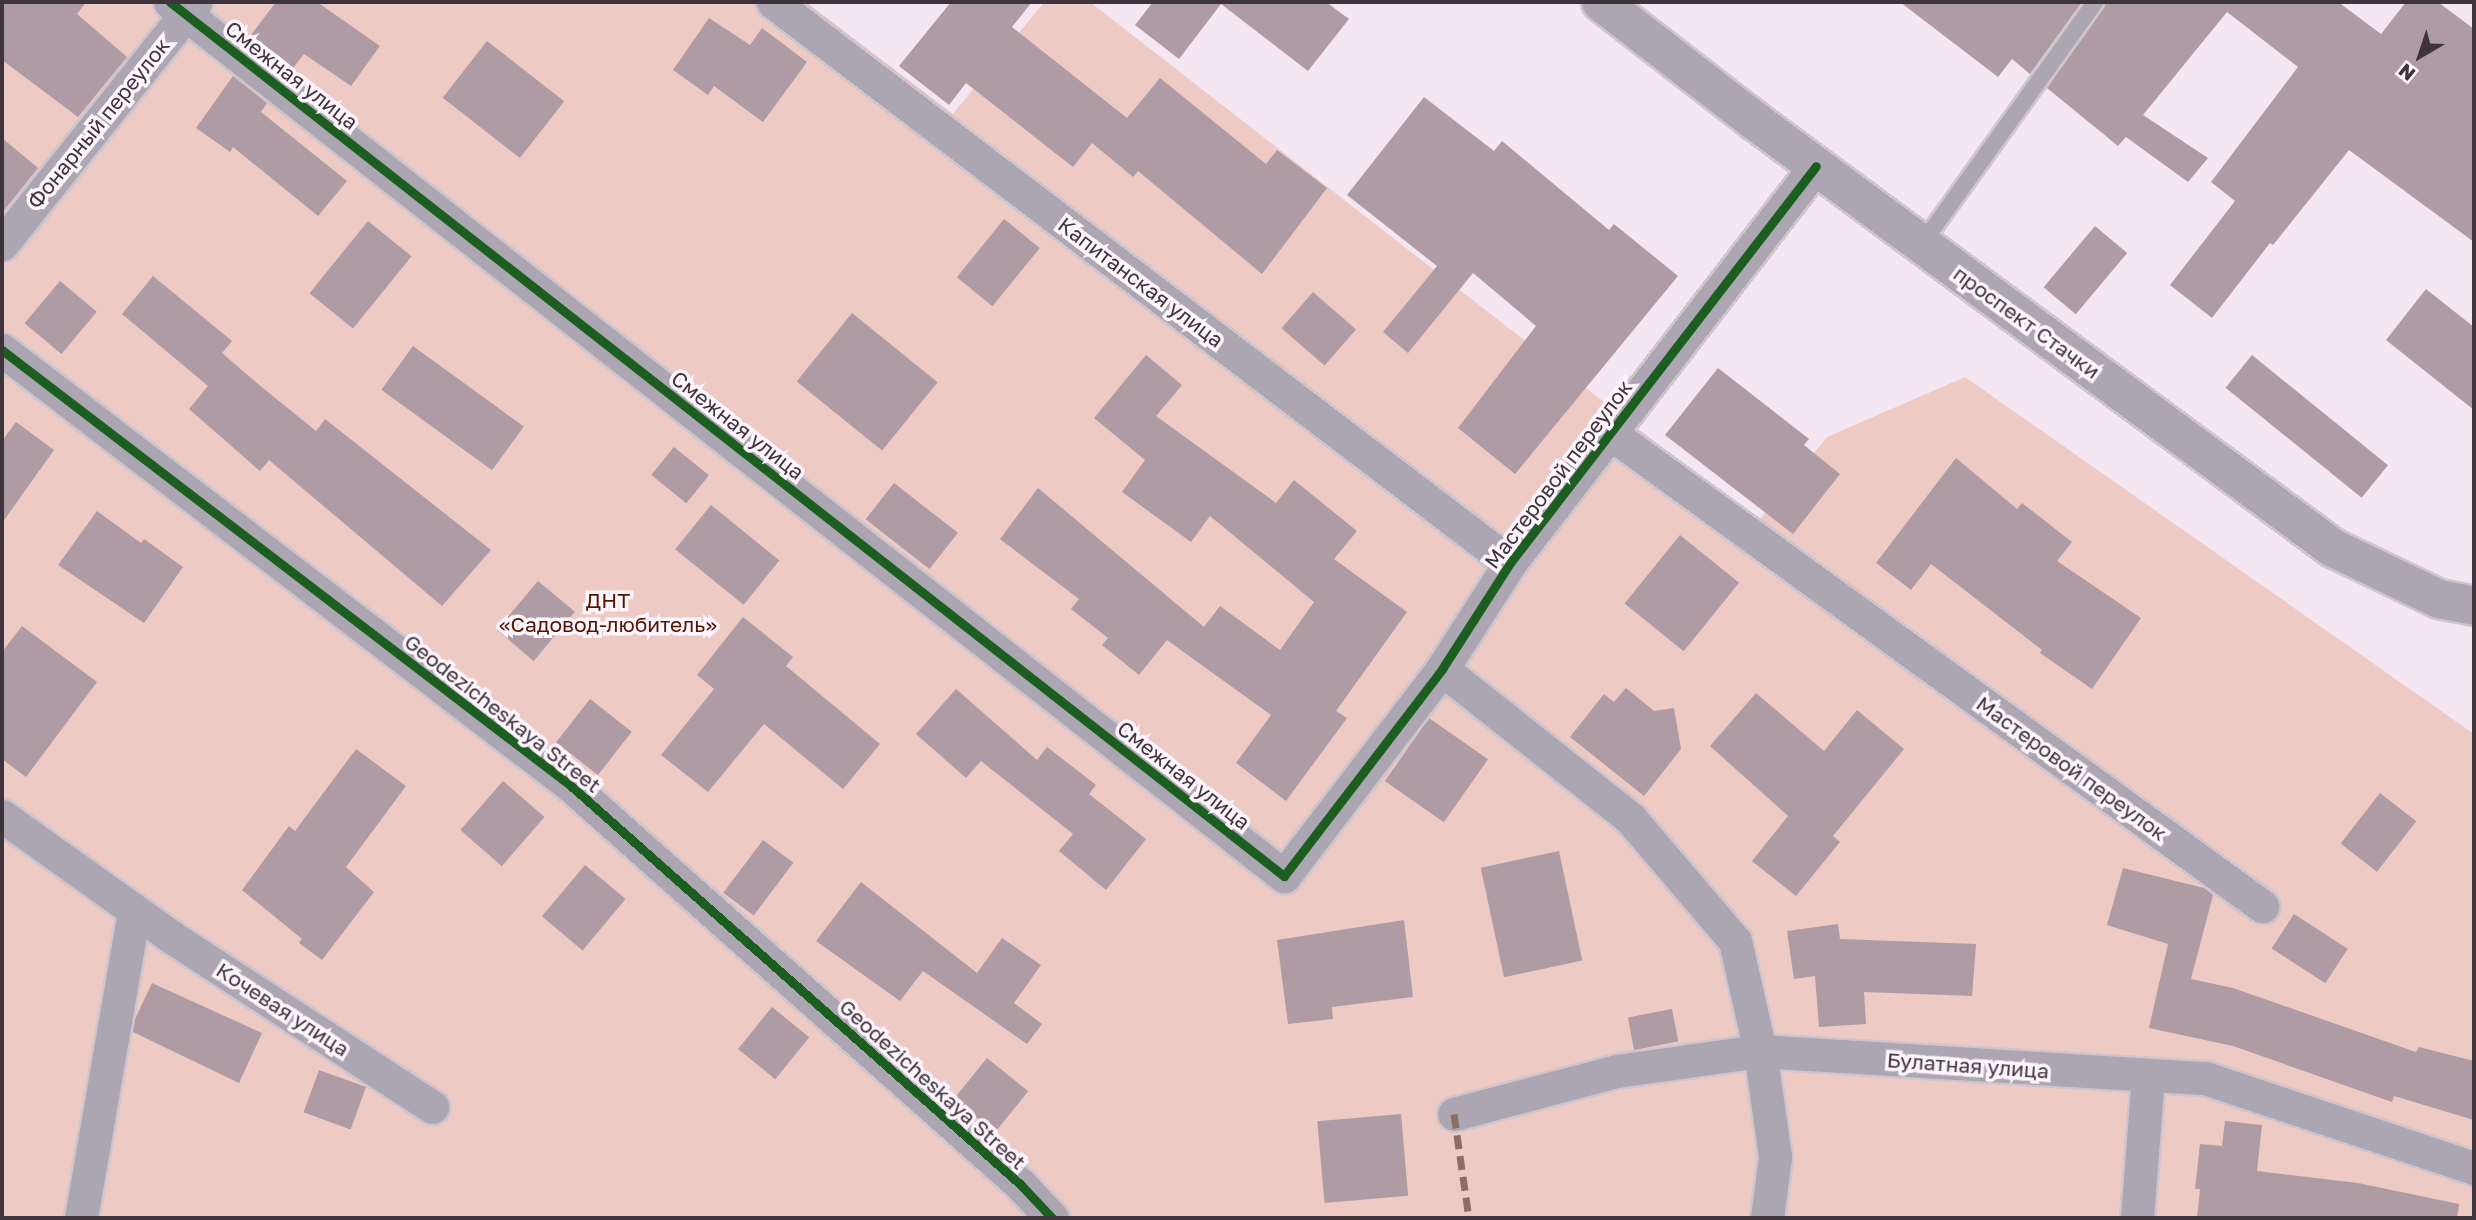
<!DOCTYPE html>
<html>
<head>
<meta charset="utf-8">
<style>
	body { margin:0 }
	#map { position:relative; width:2476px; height:1220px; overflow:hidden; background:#f5e7f2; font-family:"Golos Text",sans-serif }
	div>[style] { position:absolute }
	.green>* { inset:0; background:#edcac4 }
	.building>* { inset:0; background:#ae9ba3; transform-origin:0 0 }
	.roads { filter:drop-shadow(2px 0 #d0c4cd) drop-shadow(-2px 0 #d0c4cd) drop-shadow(0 2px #d0c4cd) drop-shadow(0 -2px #d0c4cd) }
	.service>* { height:16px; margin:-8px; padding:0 8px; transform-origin:8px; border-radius:8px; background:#aba6b1 }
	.minor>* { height:33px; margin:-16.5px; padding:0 16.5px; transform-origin:16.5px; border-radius:16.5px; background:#aba6b1 }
	.tertiary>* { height:38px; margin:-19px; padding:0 19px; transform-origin:19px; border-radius:19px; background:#aba6b1 }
	.quiet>* { height:7px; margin-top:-3.5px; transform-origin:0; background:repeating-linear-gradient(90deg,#8d6e63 0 14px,transparent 0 21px) }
	.cycleway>* { height:9px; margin:-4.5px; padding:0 4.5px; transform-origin:4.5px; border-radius:4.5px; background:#1b5e20 }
	span { translate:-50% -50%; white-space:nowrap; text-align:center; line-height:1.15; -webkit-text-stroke:7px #fef4fc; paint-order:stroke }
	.street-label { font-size:21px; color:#3e343c }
	.park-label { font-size:21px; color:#501600 }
	.frame { position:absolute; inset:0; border:4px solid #3e343c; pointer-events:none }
	.north { position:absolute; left:2385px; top:21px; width:70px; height:70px; -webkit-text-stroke:5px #fef4fc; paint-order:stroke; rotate:219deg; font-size:19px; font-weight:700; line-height:28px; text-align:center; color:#3e343c }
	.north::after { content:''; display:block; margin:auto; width:24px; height:32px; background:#3e343c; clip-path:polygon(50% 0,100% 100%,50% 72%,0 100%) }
</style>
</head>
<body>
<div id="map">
	<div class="green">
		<div style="clip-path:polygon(2px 2px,806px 2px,953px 114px,1044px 2px,1090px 2px,1758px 522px,1827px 437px,1965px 377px,2474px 734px,2474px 1218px,2px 1218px)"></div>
	</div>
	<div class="building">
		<div style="clip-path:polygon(2px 2px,86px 2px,77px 14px,127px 57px,78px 117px,2px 60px)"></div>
		<div style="clip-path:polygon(276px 2px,317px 2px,380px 46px,351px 86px,304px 54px,290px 72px,248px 39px)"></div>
		<div style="clip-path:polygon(951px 2px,1032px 2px,1012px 27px,1127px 118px,1160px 78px,1266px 164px,1277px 150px,1327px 188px,1262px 274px,1138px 171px,1133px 177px,1092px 143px,1073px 167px,966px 83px,949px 105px,899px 66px)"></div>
		<div style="clip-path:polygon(1153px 2px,1326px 2px,1349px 19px,1308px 71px,1221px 4px,1179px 59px,1135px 25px)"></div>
		<div style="clip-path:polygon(1900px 2px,2082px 2px,2030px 74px,2012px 59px,1998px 77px)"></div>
		<div style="clip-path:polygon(2105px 2px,2338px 2px,2381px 34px,2406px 2px,2438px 2px,2474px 29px,2474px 242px,2349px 150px,2273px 245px,2270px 243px,2212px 318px,2170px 285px,2235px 201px,2211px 182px,2298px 67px,2227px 12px,2143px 115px,2208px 158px,2188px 182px,2126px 137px,2118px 146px,2047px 88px)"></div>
		<div style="clip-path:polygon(709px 18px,750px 45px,762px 28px,807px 62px,763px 122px,714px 86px,708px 95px,673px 70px)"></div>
		<div style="left:487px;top:41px;width:98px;height:72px;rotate:38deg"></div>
		<div style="clip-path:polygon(233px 76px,267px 103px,261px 112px,347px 181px,318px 216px,233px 147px,230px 152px,196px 128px)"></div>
		<div style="clip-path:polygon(1424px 97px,1494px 151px,1502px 141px,1609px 230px,1614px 224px,1678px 276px,1515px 474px,1458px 428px,1536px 326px,1473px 273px,1408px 353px,1383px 332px,1437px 266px,1347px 195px)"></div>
		<div style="clip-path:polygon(2px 138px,38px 168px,2px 213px)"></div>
		<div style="left:1004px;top:219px;width:46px;height:75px;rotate:39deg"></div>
		<div style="left:368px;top:221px;width:56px;height:93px;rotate:39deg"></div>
		<div style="left:2095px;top:226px;width:42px;height:80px;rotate:40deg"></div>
		<div style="clip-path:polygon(153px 276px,232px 341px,222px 353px,258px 384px,316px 431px,325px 419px,491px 550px,442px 606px,269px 460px,260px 471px,189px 409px,208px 386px,122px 314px)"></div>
		<div style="left:60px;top:281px;width:48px;height:55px;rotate:40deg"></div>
		<div style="clip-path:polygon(2426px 289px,2474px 327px,2474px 410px,2386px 340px)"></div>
		<div style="left:1313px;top:292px;width:57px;height:48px;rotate:41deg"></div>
		<div style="left:852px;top:313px;width:110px;height:88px;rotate:39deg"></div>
		<div style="left:413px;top:346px;width:137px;height:54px;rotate:36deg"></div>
		<div style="clip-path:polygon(1146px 355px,1182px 385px,1156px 416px,1276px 503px,1294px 480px,1357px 531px,1334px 559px,1407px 612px,1336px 711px,1347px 718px,1286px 801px,1236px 763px,1271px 715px,1167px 640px,1139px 675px,1102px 645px,1108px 638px,1071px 609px,1079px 599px,1000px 539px,1038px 488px,1204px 627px,1220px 606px,1280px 650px,1314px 602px,1210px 516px,1191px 542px,1122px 492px,1145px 460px,1094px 418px)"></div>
		<div style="left:2252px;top:355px;width:175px;height:42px;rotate:39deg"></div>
		<div style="clip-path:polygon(1718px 368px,1809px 439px,1804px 445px,1840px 474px,1793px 534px,1665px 435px)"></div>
		<div style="clip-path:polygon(16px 422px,54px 450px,2px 523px,2px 441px)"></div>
		<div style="left:674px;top:447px;width:45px;height:36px;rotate:39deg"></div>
		<div style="clip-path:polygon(1956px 458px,2017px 509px,2022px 503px,2072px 542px,2057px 561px,2141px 618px,2092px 689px,2040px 653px,2042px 650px,1931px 564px,1911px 590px,1876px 563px)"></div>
		<div style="left:894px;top:483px;width:81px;height:46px;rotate:38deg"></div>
		<div style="left:711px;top:505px;width:88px;height:57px;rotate:39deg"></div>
		<div style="clip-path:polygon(97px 511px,141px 543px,144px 539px,183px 567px,144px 623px,58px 565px)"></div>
		<div style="left:1680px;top:535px;width:76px;height:88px;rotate:39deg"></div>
		<div style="left:538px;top:581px;width:48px;height:64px;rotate:40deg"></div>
		<div style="clip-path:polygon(743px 617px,793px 657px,786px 666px,880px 744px,843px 789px,764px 724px,708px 792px,661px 755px,714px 689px,697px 675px)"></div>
		<div style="clip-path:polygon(22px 626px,97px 682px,26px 777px,2px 759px,2px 652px)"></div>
		<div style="clip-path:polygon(1626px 688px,1654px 711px,1674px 708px,1681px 749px,1644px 796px,1570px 737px,1604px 694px,1614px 702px)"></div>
		<div style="clip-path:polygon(956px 689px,1037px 760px,1047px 747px,1096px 785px,1089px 794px,1146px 839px,1106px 890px,1059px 851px,1073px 834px,981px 761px,966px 778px,916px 734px)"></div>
		<div style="clip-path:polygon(1756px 693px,1824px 751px,1857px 710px,1904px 749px,1833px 836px,1840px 842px,1796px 896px,1752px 861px,1788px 816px,1710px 746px)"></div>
		<div style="left:590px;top:699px;width:53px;height:55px;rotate:38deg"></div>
		<div style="left:1429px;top:718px;width:72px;height:77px;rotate:35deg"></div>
		<div style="clip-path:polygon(356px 749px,406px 786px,346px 867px,374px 892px,322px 960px,299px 943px,302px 939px,242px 890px,289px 826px,295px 831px)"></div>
		<div style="left:503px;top:781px;width:55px;height:65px;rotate:41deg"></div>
		<div style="left:2380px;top:793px;width:46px;height:64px;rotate:38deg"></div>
		<div style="left:763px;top:840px;width:38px;height:66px;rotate:37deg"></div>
		<div style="left:1559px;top:851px;width:112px;height:80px;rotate:78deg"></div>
		<div style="left:585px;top:865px;width:53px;height:67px;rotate:40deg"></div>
		<div style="clip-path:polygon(2123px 868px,2204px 888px,2213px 895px,2191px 979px,2233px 988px,2416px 1052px,2419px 1047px,2474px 1061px,2474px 1120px,2394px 1096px,2392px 1102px,2233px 1046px,2149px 1028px,2168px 944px,2107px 925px)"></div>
		<div style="clip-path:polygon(861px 882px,977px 973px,1002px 938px,1041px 965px,1014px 1003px,1042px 1024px,1027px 1044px,923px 971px,900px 1001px,816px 941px)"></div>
		<div style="left:2294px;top:914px;width:64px;height:41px;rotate:33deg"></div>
		<div style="clip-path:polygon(1404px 920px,1413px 997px,1332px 1007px,1333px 1019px,1288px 1024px,1277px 940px)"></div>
		<div style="clip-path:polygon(1838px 924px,1840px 939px,1976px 944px,1972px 996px,1864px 992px,1866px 1024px,1819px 1027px,1815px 976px,1794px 979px,1787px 931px)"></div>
		<div style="clip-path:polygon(152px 983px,262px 1033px,239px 1083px,133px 1032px,135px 1019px)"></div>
		<div style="left:772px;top:1007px;width:48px;height:54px;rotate:39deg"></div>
		<div style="left:1672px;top:1009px;width:33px;height:45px;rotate:79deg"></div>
		<div style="left:987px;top:1058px;width:53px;height:53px;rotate:39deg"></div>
		<div style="left:319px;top:1070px;width:50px;height:45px;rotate:20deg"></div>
		<div style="left:1401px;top:1114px;width:82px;height:84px;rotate:85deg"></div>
		<div style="clip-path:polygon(2225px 1121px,2262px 1125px,2257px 1171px,2358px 1183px,2459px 1204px,2457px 1218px,2197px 1218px,2200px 1189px,2195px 1189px,2200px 1144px,2222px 1146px)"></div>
	</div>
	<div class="roads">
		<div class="service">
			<div style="left:1922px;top:244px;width:297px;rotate:-54.4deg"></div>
		</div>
		<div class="minor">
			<div style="left:170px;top:2px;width:1416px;rotate:38.12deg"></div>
			<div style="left:1284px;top:876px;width:260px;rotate:-52.6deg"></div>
			<div style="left:1442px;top:669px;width:126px;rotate:-57.3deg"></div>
			<div style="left:1510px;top:563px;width:501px;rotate:-52.38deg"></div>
			<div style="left:773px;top:2px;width:926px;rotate:37.28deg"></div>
			<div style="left:2px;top:244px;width:310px;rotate:-51.4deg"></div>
			<div style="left:2px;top:350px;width:715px;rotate:37.45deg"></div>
			<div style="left:570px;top:785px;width:603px;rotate:41.57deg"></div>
			<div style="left:1021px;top:1185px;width:45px;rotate:46.8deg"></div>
			<div style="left:1610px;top:433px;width:806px;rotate:35.96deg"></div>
			<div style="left:1442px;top:669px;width:241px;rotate:38.4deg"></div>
			<div style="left:1631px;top:819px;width:160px;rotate:49.6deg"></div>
			<div style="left:1735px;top:941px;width:113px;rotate:77.2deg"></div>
			<div style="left:1760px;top:1051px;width:107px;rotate:81.9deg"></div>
			<div style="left:1775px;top:1157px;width:62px;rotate:97.5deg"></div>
			<div style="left:2px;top:816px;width:206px;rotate:35.5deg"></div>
			<div style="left:170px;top:936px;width:313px;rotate:33.1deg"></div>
			<div style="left:1454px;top:1114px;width:169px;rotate:-14.8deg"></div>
			<div style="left:1617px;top:1071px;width:144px;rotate:-8deg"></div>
			<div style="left:1760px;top:1051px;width:446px;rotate:3.5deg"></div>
			<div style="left:2205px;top:1078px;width:284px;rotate:18.5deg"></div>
			<div style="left:81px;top:1218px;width:312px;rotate:-80.2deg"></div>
			<div style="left:2137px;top:1218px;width:143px;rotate:-85.6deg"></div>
		</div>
		<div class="tertiary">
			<div style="left:1601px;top:2px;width:195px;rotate:37.7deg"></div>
			<div style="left:1755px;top:121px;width:719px;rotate:36.46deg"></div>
			<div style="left:2333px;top:548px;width:118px;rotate:25.7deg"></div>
			<div style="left:2439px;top:599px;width:36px;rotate:11deg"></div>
		</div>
	</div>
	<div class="quiet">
		<div style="left:1454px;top:1114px;width:105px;rotate:81.8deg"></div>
	</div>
	<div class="cycleway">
		<div style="left:170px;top:2px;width:1416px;rotate:38.12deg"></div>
		<div style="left:1284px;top:876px;width:260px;rotate:-52.6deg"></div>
		<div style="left:1442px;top:669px;width:126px;rotate:-57.3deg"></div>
		<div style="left:1510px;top:563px;width:501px;rotate:-52.38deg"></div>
		<div style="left:2px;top:350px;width:715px;rotate:37.45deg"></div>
		<div style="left:570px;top:785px;width:603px;rotate:41.57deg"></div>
		<div style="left:1021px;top:1185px;width:45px;rotate:46.8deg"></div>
	</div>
	<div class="street-label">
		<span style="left:292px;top:75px;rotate:38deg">Смежная улица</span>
		<span style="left:98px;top:123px;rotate:-51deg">Фонарный переулок</span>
		<span style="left:1141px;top:282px;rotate:37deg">Капитанская улица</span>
		<span style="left:2027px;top:322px;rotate:36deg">проспект Стачки</span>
		<span style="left:738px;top:425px;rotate:38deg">Смежная улица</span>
		<span style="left:1558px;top:474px;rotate:-53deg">Мастеровой переулок</span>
		<span style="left:503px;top:713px;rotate:38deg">Geodezicheskaya Street</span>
		<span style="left:2072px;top:768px;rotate:36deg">Мастеровой переулок</span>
		<span style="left:1184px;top:775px;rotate:38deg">Смежная улица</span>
		<span style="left:283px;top:1009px;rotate:33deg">Кочевая улица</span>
		<span style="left:1968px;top:1065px;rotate:4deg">Булатная улица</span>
		<span style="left:933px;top:1084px;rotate:42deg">Geodezicheskaya Street</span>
	</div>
	<div class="park-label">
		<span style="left:608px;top:612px">ДНТ<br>«Садовод-любитель»</span>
	</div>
	<div class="frame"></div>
	<div class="north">N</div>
</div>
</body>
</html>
